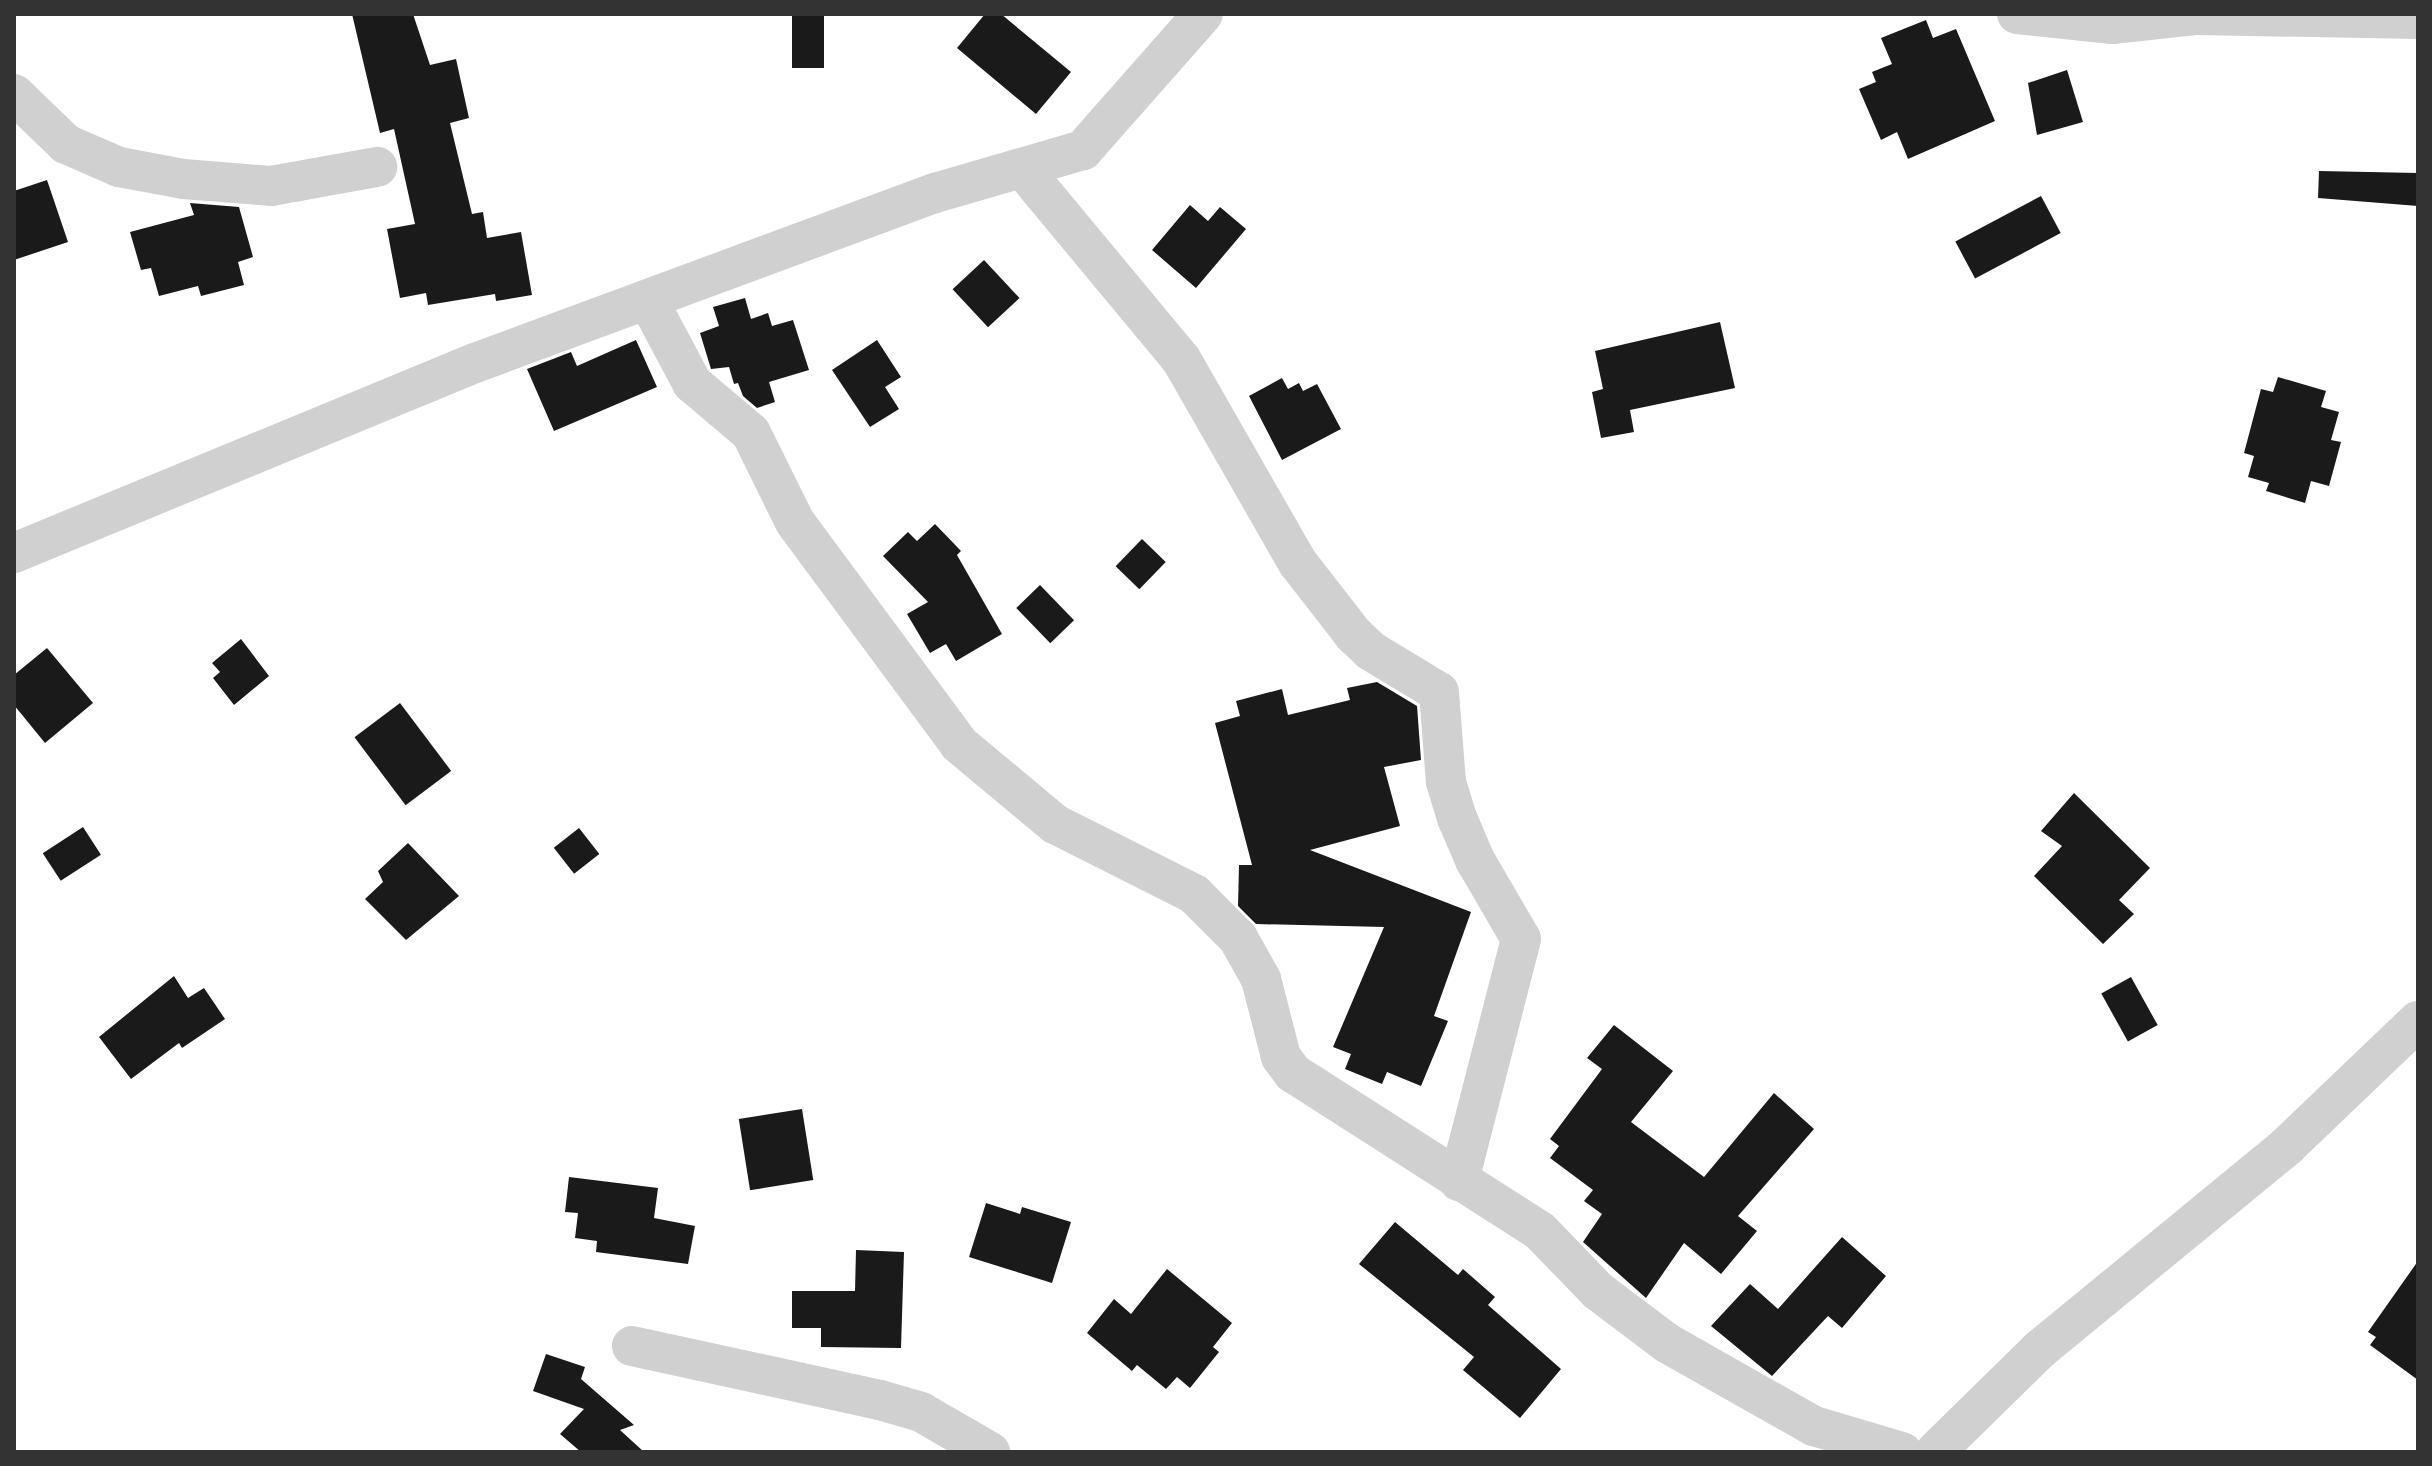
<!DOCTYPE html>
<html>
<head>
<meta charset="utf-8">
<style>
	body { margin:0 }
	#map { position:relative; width:2432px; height:1466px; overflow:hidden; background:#fff; font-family:"IBM Plex Sans",sans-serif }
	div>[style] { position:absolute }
	.building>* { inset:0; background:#1a1a1a; transform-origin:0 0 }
	.minor>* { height:40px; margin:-20px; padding:0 20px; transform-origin:20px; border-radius:20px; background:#d0d0d0 }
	span { translate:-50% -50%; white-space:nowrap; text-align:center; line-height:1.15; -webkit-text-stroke:8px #fff; paint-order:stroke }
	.frame { position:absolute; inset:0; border:16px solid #333; pointer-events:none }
</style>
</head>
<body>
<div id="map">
	<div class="building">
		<div style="clip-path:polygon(352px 14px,413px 14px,430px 65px,456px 59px,469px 118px,450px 123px,472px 214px,483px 212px,487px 238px,521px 232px,532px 295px,496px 301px,495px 294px,428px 305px,426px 293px,400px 298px,387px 229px,415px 224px,394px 129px,380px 133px)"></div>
		<div style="left:792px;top:14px;width:32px;height:54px"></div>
		<div style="clip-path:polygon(985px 14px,1001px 14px,1071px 72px,1036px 114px,957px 48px)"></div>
		<div style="clip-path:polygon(1926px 20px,1933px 38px,1956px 29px,1995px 121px,1908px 159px,1897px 132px,1881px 140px,1859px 89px,1876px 82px,1872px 72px,1892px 64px,1881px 38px)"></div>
		<div style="clip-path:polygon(2067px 70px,2083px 122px,2037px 135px,2028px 83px)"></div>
		<div style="clip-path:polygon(2319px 171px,2418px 173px,2418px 206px,2318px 198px)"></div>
		<div style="clip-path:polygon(47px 180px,68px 242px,14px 260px,14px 191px)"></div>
		<div style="left:2041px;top:196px;width:42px;height:97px;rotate:62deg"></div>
		<div style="clip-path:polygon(190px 203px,239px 207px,253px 257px,238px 262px,244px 285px,201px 296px,198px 286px,159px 296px,151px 268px,141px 270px,130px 232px,194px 215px)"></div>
		<div style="clip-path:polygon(1190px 205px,1208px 221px,1220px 207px,1246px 229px,1196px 288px,1152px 250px)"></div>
		<div style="left:984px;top:260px;width:52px;height:43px;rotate:47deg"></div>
		<div style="clip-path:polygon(745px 298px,751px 319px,768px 313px,772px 326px,793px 320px,809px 370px,769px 382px,775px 402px,757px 408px,743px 396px,738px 383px,734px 384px,729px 367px,711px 369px,700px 333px,719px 326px,713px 307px)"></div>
		<div style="clip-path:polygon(1720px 322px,1735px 388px,1630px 410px,1634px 432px,1601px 438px,1592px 392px,1603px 389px,1595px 351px)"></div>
		<div style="clip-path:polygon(636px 340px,657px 387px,554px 431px,527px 369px,571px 352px,577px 366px)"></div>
		<div style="clip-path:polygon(877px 340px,901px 377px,885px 387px,899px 409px,870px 427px,832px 370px)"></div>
		<div style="clip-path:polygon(2278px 377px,2326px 391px,2321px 407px,2339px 412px,2331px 440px,2341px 442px,2329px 486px,2311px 481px,2305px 503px,2266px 491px,2269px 483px,2248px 477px,2254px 456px,2244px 453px,2261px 389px,2273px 392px)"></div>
		<div style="clip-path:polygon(1282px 378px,1288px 389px,1299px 383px,1303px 391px,1317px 384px,1341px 429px,1282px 460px,1249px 396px)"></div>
		<div style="clip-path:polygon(935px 524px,961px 551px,957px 555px,1002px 634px,956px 661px,946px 644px,930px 653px,907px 614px,928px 602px,883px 556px,908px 532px,917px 541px)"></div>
		<div style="left:1142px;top:539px;width:33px;height:38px;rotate:44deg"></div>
		<div style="left:1040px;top:585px;width:49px;height:33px;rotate:46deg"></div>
		<div style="clip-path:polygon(241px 639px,269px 676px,234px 705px,213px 678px,220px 672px,212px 663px)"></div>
		<div style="clip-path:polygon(47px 648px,93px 703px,45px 743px,14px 705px,14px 675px)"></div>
		<div style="clip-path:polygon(1377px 682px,1417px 706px,1421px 760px,1384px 767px,1400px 826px,1310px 850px,1471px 912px,1434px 1016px,1448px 1021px,1421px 1086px,1387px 1072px,1382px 1084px,1345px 1069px,1351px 1054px,1333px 1047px,1384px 927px,1256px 924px,1238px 906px,1239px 865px,1252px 865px,1215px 723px,1240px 716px,1236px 701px,1282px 689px,1288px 715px,1350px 700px,1347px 688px)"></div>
		<div style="left:400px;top:703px;width:85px;height:57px;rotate:53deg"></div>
		<div style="clip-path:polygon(2074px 793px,2150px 868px,2119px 900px,2134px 914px,2103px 944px,2034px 876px,2062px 846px,2041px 831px)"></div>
		<div style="left:83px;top:827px;width:33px;height:48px;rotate:57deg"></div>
		<div style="left:579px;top:828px;width:33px;height:32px;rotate:52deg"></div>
		<div style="clip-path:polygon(408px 843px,459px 896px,406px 940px,365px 899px,383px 882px,378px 871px)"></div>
		<div style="clip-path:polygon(174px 976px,188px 998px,204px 988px,225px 1019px,182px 1048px,179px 1043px,131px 1079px,99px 1037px)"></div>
		<div style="left:2131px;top:977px;width:55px;height:34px;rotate:61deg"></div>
		<div style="clip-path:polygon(1614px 1025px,1673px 1071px,1631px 1122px,1704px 1177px,1774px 1093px,1814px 1129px,1738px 1216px,1757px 1231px,1721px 1274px,1684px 1243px,1646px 1298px,1583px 1242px,1602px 1214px,1584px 1201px,1593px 1190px,1550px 1158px,1559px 1146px,1550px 1139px,1602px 1069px,1587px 1058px)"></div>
		<div style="left:802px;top:1109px;width:72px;height:64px;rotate:81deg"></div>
		<div style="clip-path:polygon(569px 1177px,658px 1188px,654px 1218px,695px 1226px,688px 1264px,596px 1252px,597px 1241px,575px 1238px,578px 1213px,565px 1212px)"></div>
		<div style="clip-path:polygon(986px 1203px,1020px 1214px,1022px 1207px,1071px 1222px,1052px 1283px,969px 1257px)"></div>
		<div style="clip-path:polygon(1395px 1222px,1458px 1275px,1463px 1269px,1495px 1297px,1488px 1305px,1561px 1369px,1520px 1418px,1463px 1370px,1474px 1357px,1359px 1264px)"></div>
		<div style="clip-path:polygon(1842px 1237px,1886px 1276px,1842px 1328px,1828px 1316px,1772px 1376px,1711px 1326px,1750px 1284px,1778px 1309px)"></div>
		<div style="clip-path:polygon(856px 1250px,904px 1252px,901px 1348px,821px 1347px,821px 1328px,792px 1328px,792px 1291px,855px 1291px)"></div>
		<div style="clip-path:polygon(2418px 1261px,2418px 1380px,2370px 1345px,2376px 1337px,2368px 1332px)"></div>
		<div style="clip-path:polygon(1167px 1269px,1232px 1323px,1213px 1347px,1219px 1352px,1190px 1388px,1177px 1377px,1166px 1389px,1137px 1365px,1132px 1371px,1087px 1333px,1114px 1299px,1131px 1314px)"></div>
		<div style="clip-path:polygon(546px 1354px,585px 1367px,581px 1379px,634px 1425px,620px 1430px,644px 1452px,581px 1452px,560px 1434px,584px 1409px,533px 1391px)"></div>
	</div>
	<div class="minor">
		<div style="left:2017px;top:14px;width:96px;rotate:6deg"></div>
		<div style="left:2112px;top:24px;width:83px;rotate:-6.2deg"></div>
		<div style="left:2195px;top:15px;width:223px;rotate:1deg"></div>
		<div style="left:14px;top:94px;width:72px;rotate:43.9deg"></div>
		<div style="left:66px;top:144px;width:58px;rotate:23.5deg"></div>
		<div style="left:119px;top:167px;width:65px;rotate:10.6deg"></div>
		<div style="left:183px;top:179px;width:88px;rotate:4.5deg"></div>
		<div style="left:271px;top:186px;width:108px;rotate:-10.2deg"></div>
		<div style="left:1023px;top:169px;width:247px;rotate:50.3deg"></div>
		<div style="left:1181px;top:359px;width:235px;rotate:60.2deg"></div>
		<div style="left:1298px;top:563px;width:90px;rotate:52.2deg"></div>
		<div style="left:1353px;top:634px;width:25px;rotate:43deg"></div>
		<div style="left:1371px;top:651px;width:79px;rotate:31.1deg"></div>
		<div style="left:1439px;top:692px;width:90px;rotate:85.6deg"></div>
		<div style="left:1446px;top:782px;width:38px;rotate:73deg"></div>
		<div style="left:1457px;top:818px;width:46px;rotate:66.8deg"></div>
		<div style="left:1475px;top:860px;width:91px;rotate:59.8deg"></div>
		<div style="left:1521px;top:939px;width:250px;rotate:104.4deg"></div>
		<div style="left:649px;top:302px;width:92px;rotate:62deg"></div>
		<div style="left:692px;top:383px;width:77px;rotate:40.3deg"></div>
		<div style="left:751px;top:433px;width:99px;rotate:63.7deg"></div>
		<div style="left:795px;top:522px;width:276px;rotate:53.5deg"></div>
		<div style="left:959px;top:744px;width:125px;rotate:39.8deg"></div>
		<div style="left:1055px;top:824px;width:156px;rotate:26.7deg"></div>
		<div style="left:1194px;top:894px;width:62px;rotate:45deg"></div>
		<div style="left:1238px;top:938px;width:47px;rotate:60.7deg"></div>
		<div style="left:1261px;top:979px;width:81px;rotate:75.6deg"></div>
		<div style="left:1281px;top:1057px;width:20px;rotate:53deg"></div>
		<div style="left:1293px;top:1073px;width:293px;rotate:32.6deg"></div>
		<div style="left:1540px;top:1231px;width:83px;rotate:46deg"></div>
		<div style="left:1598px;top:1291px;width:86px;rotate:37deg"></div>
		<div style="left:1667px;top:1343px;width:169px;rotate:29.5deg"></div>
		<div style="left:1814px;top:1426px;width:92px;rotate:16.5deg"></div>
		<div style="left:14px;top:553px;width:499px;rotate:-22.4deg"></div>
		<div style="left:475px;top:363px;width:490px;rotate:-20.3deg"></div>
		<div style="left:935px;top:193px;width:154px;rotate:-16.2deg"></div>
		<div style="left:1083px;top:150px;width:181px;rotate:-48.6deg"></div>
		<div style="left:632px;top:1346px;width:254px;rotate:12.3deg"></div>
		<div style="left:880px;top:1400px;width:43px;rotate:16.3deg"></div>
		<div style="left:921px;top:1412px;width:80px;rotate:30.1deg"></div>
		<div style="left:1935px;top:1452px;width:146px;rotate:-44.4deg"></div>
		<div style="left:2039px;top:1350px;width:321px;rotate:-39.4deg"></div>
		<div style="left:2287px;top:1146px;width:181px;rotate:-43.7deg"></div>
	</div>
	<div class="frame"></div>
</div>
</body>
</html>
